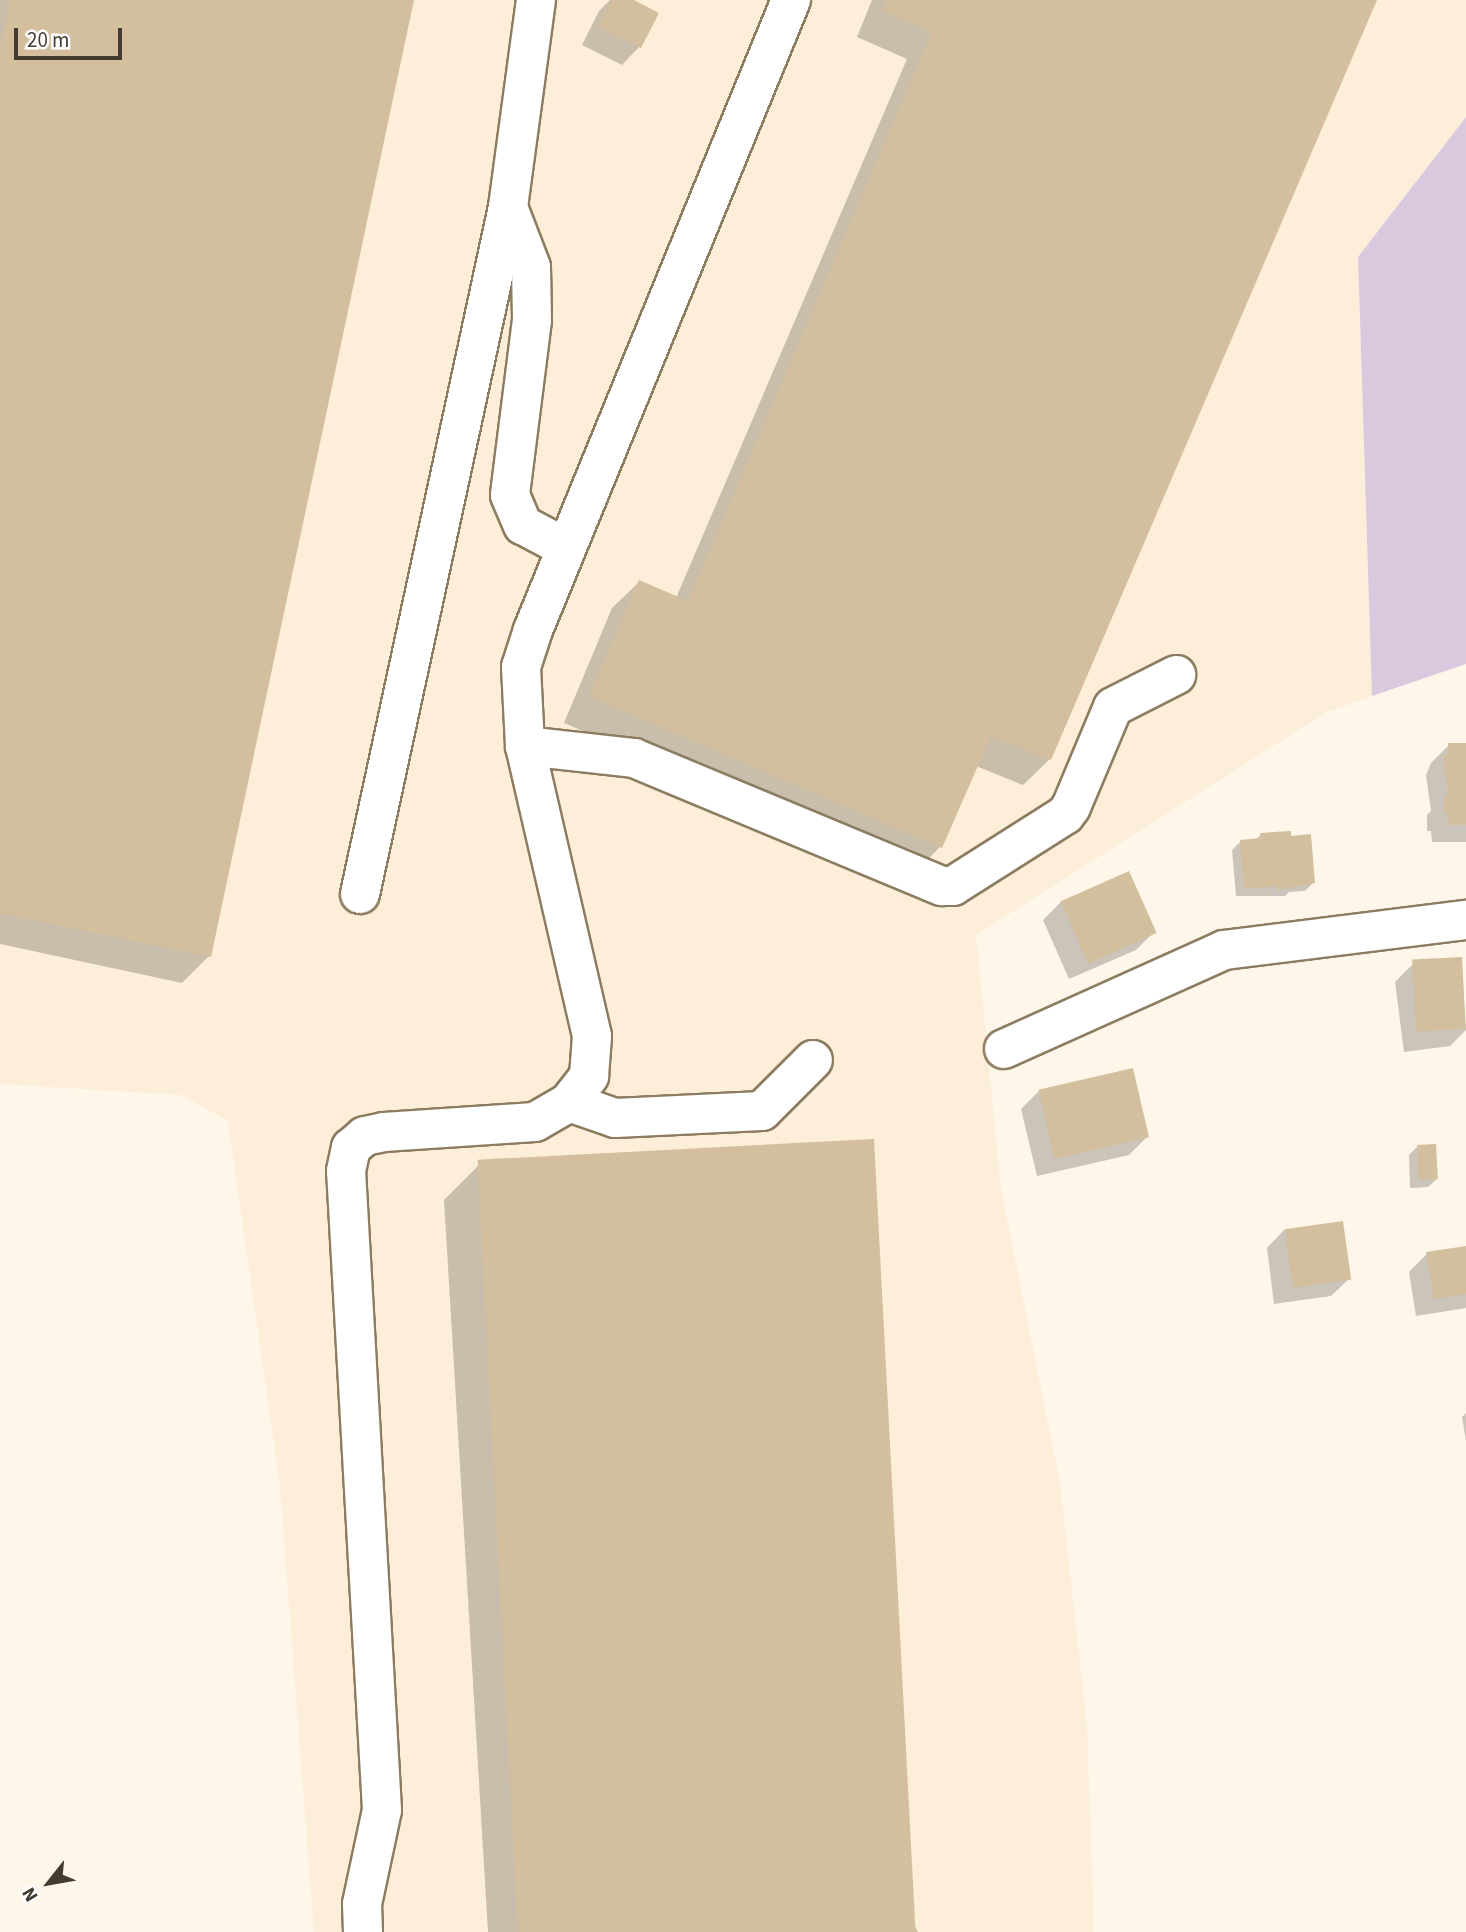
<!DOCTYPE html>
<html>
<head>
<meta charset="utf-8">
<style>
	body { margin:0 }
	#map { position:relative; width:1466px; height:1932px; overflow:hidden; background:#fdf6e9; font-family:"Source Sans 3",sans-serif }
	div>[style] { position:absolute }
	.built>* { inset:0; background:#fceed8 }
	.green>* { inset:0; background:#dac9de }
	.shadow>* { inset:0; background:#0003 }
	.building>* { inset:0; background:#d3bf9d; transform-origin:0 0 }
	.roads { filter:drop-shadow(2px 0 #8c7c60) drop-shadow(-2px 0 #8c7c60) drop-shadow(0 2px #8c7c60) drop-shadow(0 -2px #8c7c60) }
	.minor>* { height:38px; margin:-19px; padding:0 19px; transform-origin:19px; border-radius:19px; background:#fff }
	span { translate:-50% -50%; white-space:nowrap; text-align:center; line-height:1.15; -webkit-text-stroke:5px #fff; paint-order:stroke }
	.north { position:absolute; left:14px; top:1848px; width:70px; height:70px; -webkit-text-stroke:5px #fff; paint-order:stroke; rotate:239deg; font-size:19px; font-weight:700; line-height:28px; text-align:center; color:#423b2f }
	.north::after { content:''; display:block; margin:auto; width:24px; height:32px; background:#423b2f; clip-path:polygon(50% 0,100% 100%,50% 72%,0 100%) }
	.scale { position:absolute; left:14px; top:28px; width:108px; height:32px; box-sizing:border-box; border:4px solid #423b2f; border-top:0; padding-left:9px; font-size:21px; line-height:24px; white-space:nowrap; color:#423b2f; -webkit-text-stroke:5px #fff; paint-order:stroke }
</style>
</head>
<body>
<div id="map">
	<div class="built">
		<div style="clip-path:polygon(0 0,1466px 0,1466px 117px,1358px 257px,1372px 696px,1325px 713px,976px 935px,1001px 1190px,1060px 1483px,1087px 1728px,1094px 1932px,314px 1932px,280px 1485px,228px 1121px,181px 1095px,0 1084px)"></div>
	</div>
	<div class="green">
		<div style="clip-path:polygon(1466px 117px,1466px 664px,1372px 696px,1358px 257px)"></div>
	</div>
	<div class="shadow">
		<div style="clip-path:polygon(0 0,412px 0,209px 956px,182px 983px,0 944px)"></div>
		<div style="clip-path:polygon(610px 0,630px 0,657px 14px,639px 47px,622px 65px,582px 45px,599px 11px)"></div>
		<div style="clip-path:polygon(872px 0,1375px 0,1050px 759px,1023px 785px,976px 766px,940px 847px,914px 873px,564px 723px,612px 608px,639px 582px,676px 598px,907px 59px,857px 37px)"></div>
		<div style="clip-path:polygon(1449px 745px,1466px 745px,1466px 842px,1432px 842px,1431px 831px,1427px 831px,1427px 815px,1431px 811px,1426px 775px,1431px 763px)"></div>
		<div style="clip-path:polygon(1261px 835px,1314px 882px,1305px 891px,1289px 892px,1285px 896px,1236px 896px,1232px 850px,1241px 841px,1255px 840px)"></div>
		<div style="clip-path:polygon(1128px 873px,1154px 932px,1136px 950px,1069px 979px,1043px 920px,1061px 902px)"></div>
		<div style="clip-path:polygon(1460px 959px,1466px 1030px,1450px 1046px,1404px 1052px,1395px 982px,1413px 964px)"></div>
		<div style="clip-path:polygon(1039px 1091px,1147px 1137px,1129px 1155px,1037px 1176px,1021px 1109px)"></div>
		<div style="clip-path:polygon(1417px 1147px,1437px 1179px,1428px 1187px,1410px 1188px,1409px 1155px)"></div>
		<div style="clip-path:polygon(479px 1165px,918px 1932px,488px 1932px,444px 1200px)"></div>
		<div style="clip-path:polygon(1284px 1230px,1349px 1279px,1331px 1296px,1274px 1304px,1267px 1248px)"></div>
		<div style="clip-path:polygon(1466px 1248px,1466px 1308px,1416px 1316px,1409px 1272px,1427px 1254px)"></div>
		<div style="clip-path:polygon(1466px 1413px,1466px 1441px,1462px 1417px)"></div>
	</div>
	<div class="building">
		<div style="clip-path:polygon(10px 0,414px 0,211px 957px,0 913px,0 49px)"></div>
		<div style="clip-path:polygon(612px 0,634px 0,659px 13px,641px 48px,598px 27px)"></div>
		<div style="clip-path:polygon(886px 0,1377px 0,1051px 760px,991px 736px,942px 848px,589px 696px,639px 580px,688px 601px,932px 32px,882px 10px)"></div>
		<div style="clip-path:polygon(1448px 743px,1466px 743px,1466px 825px,1449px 825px,1448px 814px,1444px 814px,1444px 795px,1448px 795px,1443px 755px,1448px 754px)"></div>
		<div style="clip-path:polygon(1291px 831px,1291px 836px,1311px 834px,1315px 883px,1277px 890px,1276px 886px,1244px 889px,1240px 840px,1261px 838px,1260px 833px)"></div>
		<div style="left:1129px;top:871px;width:68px;height:75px;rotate:66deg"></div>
		<div style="left:1462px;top:957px;width:72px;height:50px;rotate:87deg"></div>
		<div style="left:1133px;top:1068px;width:71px;height:97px;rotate:77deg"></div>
		<div style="left:874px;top:1139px;width:794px;height:397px;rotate:87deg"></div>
		<div style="left:1436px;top:1144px;width:35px;height:19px;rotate:87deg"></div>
		<div style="left:1343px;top:1221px;width:59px;height:59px;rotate:82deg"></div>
		<div style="clip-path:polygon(1466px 1246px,1466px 1294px,1434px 1299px,1426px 1252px)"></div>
	</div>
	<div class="roads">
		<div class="minor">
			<div style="left:508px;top:207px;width:64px;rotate:69deg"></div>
			<div style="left:531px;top:267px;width:53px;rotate:88.9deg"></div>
			<div style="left:532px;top:320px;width:176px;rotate:97.2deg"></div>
			<div style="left:510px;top:495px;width:33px;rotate:67deg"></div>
			<div style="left:523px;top:525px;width:49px;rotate:28.1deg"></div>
			<div style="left:525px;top:746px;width:110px;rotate:6.3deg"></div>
			<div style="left:634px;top:758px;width:334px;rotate:22.6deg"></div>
			<div style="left:942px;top:886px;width:11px"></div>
			<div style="left:953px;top:886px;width:133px;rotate:-32.4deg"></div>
			<div style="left:1065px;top:815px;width:10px;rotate:-53deg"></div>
			<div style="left:1071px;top:807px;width:108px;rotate:-67.2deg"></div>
			<div style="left:1113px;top:707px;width:71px;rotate:-26.9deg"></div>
			<div style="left:360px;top:894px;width:703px;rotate:-77.84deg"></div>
			<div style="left:508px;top:207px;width:209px;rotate:-82.3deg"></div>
			<div style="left:1004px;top:1049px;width:241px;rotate:-24.2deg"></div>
			<div style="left:1224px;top:950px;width:244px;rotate:-7.1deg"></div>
			<div style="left:569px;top:1102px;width:49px;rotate:19.2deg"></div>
			<div style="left:615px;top:1118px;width:147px;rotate:-2.7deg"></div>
			<div style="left:762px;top:1111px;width:72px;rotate:-45deg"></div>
			<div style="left:363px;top:1932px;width:28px;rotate:-92deg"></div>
			<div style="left:362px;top:1904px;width:96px;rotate:-78deg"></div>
			<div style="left:382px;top:1810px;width:640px;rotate:-93.22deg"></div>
			<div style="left:346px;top:1171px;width:24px;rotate:-78deg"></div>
			<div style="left:351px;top:1148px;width:18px;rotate:-41deg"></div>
			<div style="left:365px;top:1136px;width:19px;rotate:-12deg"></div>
			<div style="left:384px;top:1132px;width:151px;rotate:-3.8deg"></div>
			<div style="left:535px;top:1122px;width:39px;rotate:-30deg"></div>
			<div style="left:569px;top:1102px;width:33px;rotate:-52deg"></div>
			<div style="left:589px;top:1076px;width:40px;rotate:-85.7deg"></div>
			<div style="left:592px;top:1036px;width:298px;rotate:-103deg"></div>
			<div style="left:525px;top:746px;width:79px;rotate:-92.9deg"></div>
			<div style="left:521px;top:667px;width:39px;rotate:-72deg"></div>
			<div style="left:533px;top:630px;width:681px;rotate:-67.73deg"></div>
		</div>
	</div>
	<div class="north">N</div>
	<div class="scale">20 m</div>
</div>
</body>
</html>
